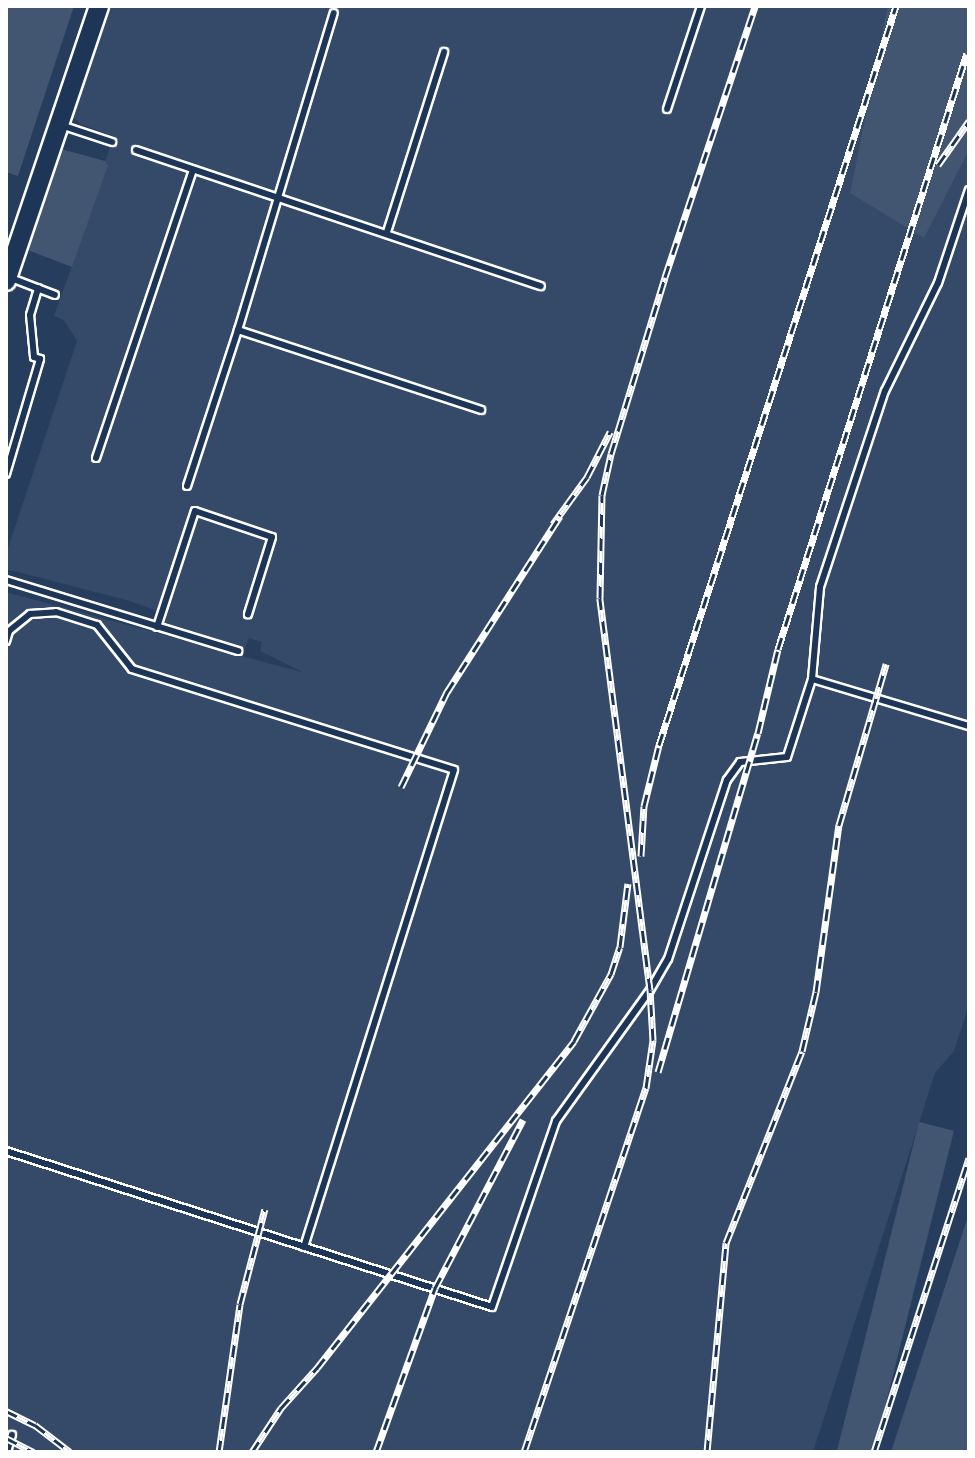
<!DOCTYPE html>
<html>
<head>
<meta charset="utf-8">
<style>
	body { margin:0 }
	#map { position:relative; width:975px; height:1458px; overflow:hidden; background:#263d5e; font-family:"Balsamiq Sans",sans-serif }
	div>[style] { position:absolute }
	.built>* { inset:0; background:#344a68 }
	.green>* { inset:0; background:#425672; transform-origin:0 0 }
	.roads { filter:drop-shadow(2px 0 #fff) drop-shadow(-2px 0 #fff) drop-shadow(0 2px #fff) drop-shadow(0 -2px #fff) }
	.lane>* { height:6px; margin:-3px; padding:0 3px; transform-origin:3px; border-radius:3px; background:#1d3557 }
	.secondary>* { height:18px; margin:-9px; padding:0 9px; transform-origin:9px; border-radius:9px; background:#1d3557 }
	.rail>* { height:7px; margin-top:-3.5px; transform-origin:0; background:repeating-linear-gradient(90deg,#1d3557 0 12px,#fff 0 24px); box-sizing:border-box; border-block:2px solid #fff }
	span { translate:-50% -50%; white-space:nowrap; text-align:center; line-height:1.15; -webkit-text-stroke:6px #1d3557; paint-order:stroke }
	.frame { position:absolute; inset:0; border:8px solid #fff; pointer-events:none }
</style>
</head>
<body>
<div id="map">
	<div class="built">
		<div style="clip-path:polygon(109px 6px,969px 6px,969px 1005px,954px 1051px,935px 1073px,813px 1452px,6px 1452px,6px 592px,305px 673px,260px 651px,262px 642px,249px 638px,245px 648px,155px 620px,157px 611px,130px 601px,6px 569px,6px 554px,77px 341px,64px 320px,54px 316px,108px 166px,104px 165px,114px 136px,82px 125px,72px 116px)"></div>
	</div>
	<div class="green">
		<div style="clip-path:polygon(6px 6px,74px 6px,18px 176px,6px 172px)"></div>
		<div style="clip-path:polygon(888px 6px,969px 6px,969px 150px,924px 238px,850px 193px)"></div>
		<div style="clip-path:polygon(61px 149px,105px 161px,108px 166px,72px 267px,25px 249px,56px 153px)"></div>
		<div style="left:919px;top:1122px;width:36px;height:347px;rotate:14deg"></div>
		<div style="clip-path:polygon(969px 1213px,969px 1452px,891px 1452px)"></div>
	</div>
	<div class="roads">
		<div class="lane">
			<div style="left:667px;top:109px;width:108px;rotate:-71.7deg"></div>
			<div style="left:61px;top:125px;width:54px;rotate:18.4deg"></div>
			<div style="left:136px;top:150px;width:427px;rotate:18.6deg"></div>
			<div style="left:387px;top:232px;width:189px;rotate:-72.4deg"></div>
			<div style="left:11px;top:278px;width:47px;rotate:21.1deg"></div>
			<div style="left:238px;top:330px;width:256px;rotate:18.2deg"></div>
			<div style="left:96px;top:458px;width:304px;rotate:-71.4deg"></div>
			<div style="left:6px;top:474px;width:120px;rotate:-73.5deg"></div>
			<div style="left:40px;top:359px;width:6px;rotate:-162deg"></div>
			<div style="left:34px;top:357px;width:42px;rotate:-95.4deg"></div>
			<div style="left:30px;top:315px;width:28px;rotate:-73deg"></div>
			<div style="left:187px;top:486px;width:164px;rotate:-71.9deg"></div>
			<div style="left:238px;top:330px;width:331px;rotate:-73.2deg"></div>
			<div style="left:6px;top:580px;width:243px;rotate:17deg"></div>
			<div style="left:157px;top:627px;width:122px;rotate:-71.9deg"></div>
			<div style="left:195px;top:511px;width:81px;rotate:18.7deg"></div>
			<div style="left:272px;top:537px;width:81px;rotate:107.3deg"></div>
			<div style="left:6px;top:641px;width:10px;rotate:-73deg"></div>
			<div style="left:9px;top:631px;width:27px;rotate:-39deg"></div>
			<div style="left:30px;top:614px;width:26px;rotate:-4deg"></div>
			<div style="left:56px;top:612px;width:43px;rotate:17.6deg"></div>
			<div style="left:97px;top:625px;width:56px;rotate:51.5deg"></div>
			<div style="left:132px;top:669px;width:337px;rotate:17.4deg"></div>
			<div style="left:454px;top:770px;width:500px;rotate:107.46deg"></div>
			<div style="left:812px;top:679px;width:92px;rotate:-85deg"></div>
			<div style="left:820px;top:587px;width:206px;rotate:-71.7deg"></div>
			<div style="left:885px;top:391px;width:120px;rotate:-63.9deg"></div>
			<div style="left:938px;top:283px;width:98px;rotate:-71.6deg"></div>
			<div style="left:6px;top:1151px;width:510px;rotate:17.8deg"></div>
			<div style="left:492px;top:1307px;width:197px;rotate:-71deg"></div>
			<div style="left:556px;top:1121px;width:161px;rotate:-54.3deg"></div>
			<div style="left:650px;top:990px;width:36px;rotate:-60deg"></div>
			<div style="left:668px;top:959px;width:188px;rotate:-71.8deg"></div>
			<div style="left:727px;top:780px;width:22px;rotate:-54deg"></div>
			<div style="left:740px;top:762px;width:47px;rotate:-6.1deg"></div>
			<div style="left:787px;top:757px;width:82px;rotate:-72.2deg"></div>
			<div style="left:812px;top:679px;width:164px;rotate:16.7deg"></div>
			<div style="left:7px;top:1452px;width:18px;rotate:-74deg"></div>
		</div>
		<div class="secondary">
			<div style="left:6px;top:281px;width:290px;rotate:-71.3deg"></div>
		</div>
	</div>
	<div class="rail">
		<div style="left:938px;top:165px;width:54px;rotate:-54.8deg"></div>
		<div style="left:553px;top:524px;width:58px;rotate:-54.1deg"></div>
		<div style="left:587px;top:477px;width:51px;rotate:-62.9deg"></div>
		<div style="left:401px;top:787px;width:106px;rotate:-64.2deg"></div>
		<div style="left:447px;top:692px;width:209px;rotate:-57.3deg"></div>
		<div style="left:641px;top:856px;width:50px;rotate:-86.6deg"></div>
		<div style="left:644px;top:806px;width:63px;rotate:-76.2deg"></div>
		<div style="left:659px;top:745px;width:776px;rotate:-72.22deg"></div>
		<div style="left:658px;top:1072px;width:353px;rotate:-73.6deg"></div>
		<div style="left:758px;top:733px;width:86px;rotate:-76.6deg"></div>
		<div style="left:778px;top:649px;width:625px;rotate:-72.41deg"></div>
		<div style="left:6px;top:1411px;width:32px;rotate:26deg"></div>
		<div style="left:35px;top:1425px;width:44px;rotate:37.6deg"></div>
		<div style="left:6px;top:1438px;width:31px;rotate:27deg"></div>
		<div style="left:219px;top:1452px;width:149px;rotate:-81.9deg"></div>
		<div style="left:240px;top:1304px;width:98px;rotate:-75.3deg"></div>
		<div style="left:252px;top:1452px;width:53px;rotate:-56.6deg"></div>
		<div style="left:281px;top:1408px;width:54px;rotate:-48deg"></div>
		<div style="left:317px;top:1368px;width:416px;rotate:-51.8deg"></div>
		<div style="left:574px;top:1041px;width:77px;rotate:-61.1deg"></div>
		<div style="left:611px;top:974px;width:28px;rotate:-72deg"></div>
		<div style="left:620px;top:947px;width:64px;rotate:-82.9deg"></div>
		<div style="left:376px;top:1452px;width:174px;rotate:-70.2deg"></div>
		<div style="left:435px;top:1288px;width:190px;rotate:-62.4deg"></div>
		<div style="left:524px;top:1452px;width:384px;rotate:-71.5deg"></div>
		<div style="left:646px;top:1088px;width:49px;rotate:-81.7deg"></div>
		<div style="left:653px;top:1040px;width:50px;rotate:-93.4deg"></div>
		<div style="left:650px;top:990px;width:395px;rotate:-97.3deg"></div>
		<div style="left:600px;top:598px;width:103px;rotate:-88.9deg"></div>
		<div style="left:602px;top:495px;width:42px;rotate:-77.6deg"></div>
		<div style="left:611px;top:454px;width:185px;rotate:-73deg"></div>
		<div style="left:665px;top:277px;width:286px;rotate:-71.6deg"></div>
		<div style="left:707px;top:1452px;width:210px;rotate:-84.8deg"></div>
		<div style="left:726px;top:1243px;width:206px;rotate:-68.4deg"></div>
		<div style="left:802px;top:1051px;width:61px;rotate:-76.7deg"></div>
		<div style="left:816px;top:992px;width:169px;rotate:-82.2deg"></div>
		<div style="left:839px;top:825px;width:168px;rotate:-73.7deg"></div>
		<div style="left:874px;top:1452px;width:309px;rotate:-72.1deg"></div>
	</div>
	<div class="frame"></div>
</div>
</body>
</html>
